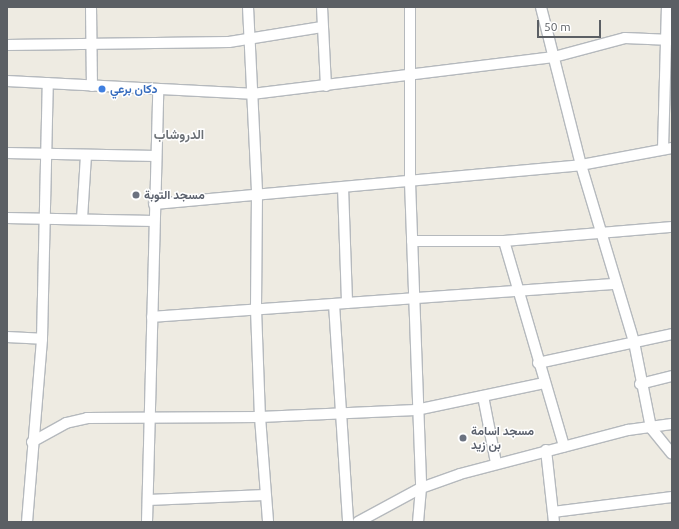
<!DOCTYPE html>
<html>
<head>
<meta charset="utf-8">
<style>
	body { margin:0 }
	#map { position:relative; width:679px; height:529px; overflow:hidden; background:#eeebe2; font-family:Ubuntu,Vazirmatn,sans-serif }
	div>[style] { position:absolute }
	.roads { filter:drop-shadow(1px 0 #b5b9bd) drop-shadow(-1px 0 #b5b9bd) drop-shadow(0 1px #b5b9bd) drop-shadow(0 -1px #b5b9bd) }
	.minor>* { height:10px; margin:-5px; padding:0 5px; transform-origin:5px; border-radius:5px; background:#fff }
	.dots>* { width:11px; height:11px; translate:-50% -50%; box-sizing:border-box; border:2px solid #fff; border-radius:50% }
	span { translate:-50% -50%; white-space:nowrap; text-align:center; line-height:1.15; -webkit-text-stroke:3px #fff; paint-order:stroke }
	.shop-label { font-size:12px; color:#366cbe; font-weight:700 }
	.left { translate:0 -50%; text-align:left }
	.worship-label { font-size:12px; color:#5b616d; font-weight:700 }
	.neighbourhood-label { font-size:13px; color:#6c7176; font-weight:700 }
	.frame { position:absolute; inset:0; border:8px solid #5b5f64; pointer-events:none }
	.scale { position:absolute; left:537px; top:20px; width:64px; height:18px; box-sizing:border-box; border:2px solid #5b5f64; border-top:0; padding-left:5px; font-size:12px; line-height:14px; white-space:nowrap; color:#5b5f64; -webkit-text-stroke:3px #fff; paint-order:stroke }
</style>
</head>
<body>
<div id="map">
	<div class="roads">
		<div class="minor">
			<div style="left:91px;top:7px;width:79px;rotate:89.3deg"></div>
			<div style="left:248px;top:7px;width:186px;rotate:87.2deg"></div>
			<div style="left:257px;top:193px;width:116px;rotate:90.5deg"></div>
			<div style="left:256px;top:309px;width:108px;rotate:87.9deg"></div>
			<div style="left:260px;top:417px;width:105px;rotate:85.6deg"></div>
			<div style="left:322px;top:7px;width:79px;rotate:87.1deg"></div>
			<div style="left:410px;top:7px;width:175px;rotate:90deg"></div>
			<div style="left:410px;top:182px;width:306px;rotate:87.9deg"></div>
			<div style="left:421px;top:488px;width:34px;rotate:95deg"></div>
			<div style="left:541px;top:7px;width:163px;rotate:75.8deg"></div>
			<div style="left:581px;top:165px;width:185px;rotate:73.3deg"></div>
			<div style="left:634px;top:342px;width:88px;rotate:78.8deg"></div>
			<div style="left:651px;top:428px;width:33px;rotate:51deg"></div>
			<div style="left:7px;top:45px;width:222px;rotate:-0.8deg"></div>
			<div style="left:229px;top:42px;width:94px;rotate:-9.2deg"></div>
			<div style="left:7px;top:81px;width:245px;rotate:3deg"></div>
			<div style="left:252px;top:94px;width:304px;rotate:-7deg"></div>
			<div style="left:554px;top:57px;width:73px;rotate:-15deg"></div>
			<div style="left:625px;top:38px;width:47px;rotate:2.4deg"></div>
			<div style="left:663px;top:149px;width:142px;rotate:-88.4deg"></div>
			<div style="left:7px;top:153px;width:149px;rotate:1.2deg"></div>
			<div style="left:343px;top:187px;width:116px;rotate:88deg"></div>
			<div style="left:154px;top:204px;width:429px;rotate:-5.2deg"></div>
			<div style="left:581px;top:165px;width:93px;rotate:-10.6deg"></div>
			<div style="left:7px;top:218px;width:147px;rotate:1.2deg"></div>
			<div style="left:82px;top:219px;width:64px;rotate:-86.4deg"></div>
			<div style="left:412px;top:241px;width:92px"></div>
			<div style="left:504px;top:241px;width:169px;rotate:-4.8deg"></div>
			<div style="left:504px;top:241px;width:214px;rotate:73.7deg"></div>
			<div style="left:334px;top:304px;width:218px;rotate:86.3deg"></div>
			<div style="left:152px;top:317px;width:464px;rotate:-4.1deg"></div>
			<div style="left:7px;top:337px;width:35px;rotate:3deg"></div>
			<div style="left:538px;top:363px;width:137px;rotate:-12.2deg"></div>
			<div style="left:640px;top:384px;width:33px;rotate:-14deg"></div>
			<div style="left:483px;top:396px;width:68px;rotate:79deg"></div>
			<div style="left:32px;top:442px;width:39px;rotate:-29deg"></div>
			<div style="left:66px;top:423px;width:22px;rotate:-13deg"></div>
			<div style="left:87px;top:418px;width:173px;rotate:-0.3deg"></div>
			<div style="left:260px;top:417px;width:156px;rotate:-2.6deg"></div>
			<div style="left:416px;top:410px;width:131px;rotate:-11.9deg"></div>
			<div style="left:546px;top:450px;width:72px;rotate:83.7deg"></div>
			<div style="left:148px;top:500px;width:117px;rotate:-2.4deg"></div>
			<div style="left:553px;top:512px;width:120px;rotate:-7.2deg"></div>
			<div style="left:27px;top:522px;width:184px;rotate:-85.3deg"></div>
			<div style="left:42px;top:339px;width:256px;rotate:-88.7deg"></div>
			<div style="left:147px;top:522px;width:432px;rotate:-88.5deg"></div>
			<div style="left:358px;top:522px;width:72px;rotate:-28.4deg"></div>
			<div style="left:421px;top:488px;width:41px;rotate:-19.7deg"></div>
			<div style="left:460px;top:474px;width:174px;rotate:-14.7deg"></div>
			<div style="left:628px;top:430px;width:44px;rotate:-7.8deg"></div>
		</div>
	</div>
	<div class="dots">
		<div style="left:102px;top:89px;background:#3f7fe0"></div>
		<div style="left:136px;top:195px;background:#6b7280"></div>
		<div style="left:463px;top:438px;background:#6b7280"></div>
	</div>
	<div class="shop-label">
		<span class="left" style="left:110px;top:89px">دكان برعي</span>
	</div>
	<div class="worship-label">
		<span class="left" style="left:144px;top:195px">مسجد التوبة</span>
		<span class="left" style="left:471px;top:438px">مسجد اسامة<br>بن زيد</span>
	</div>
	<div class="neighbourhood-label">
		<span style="left:179px;top:134px">الدروشاب</span>
	</div>
	<div class="frame"></div>
	<div class="scale">50 m</div>
</div>
</body>
</html>
